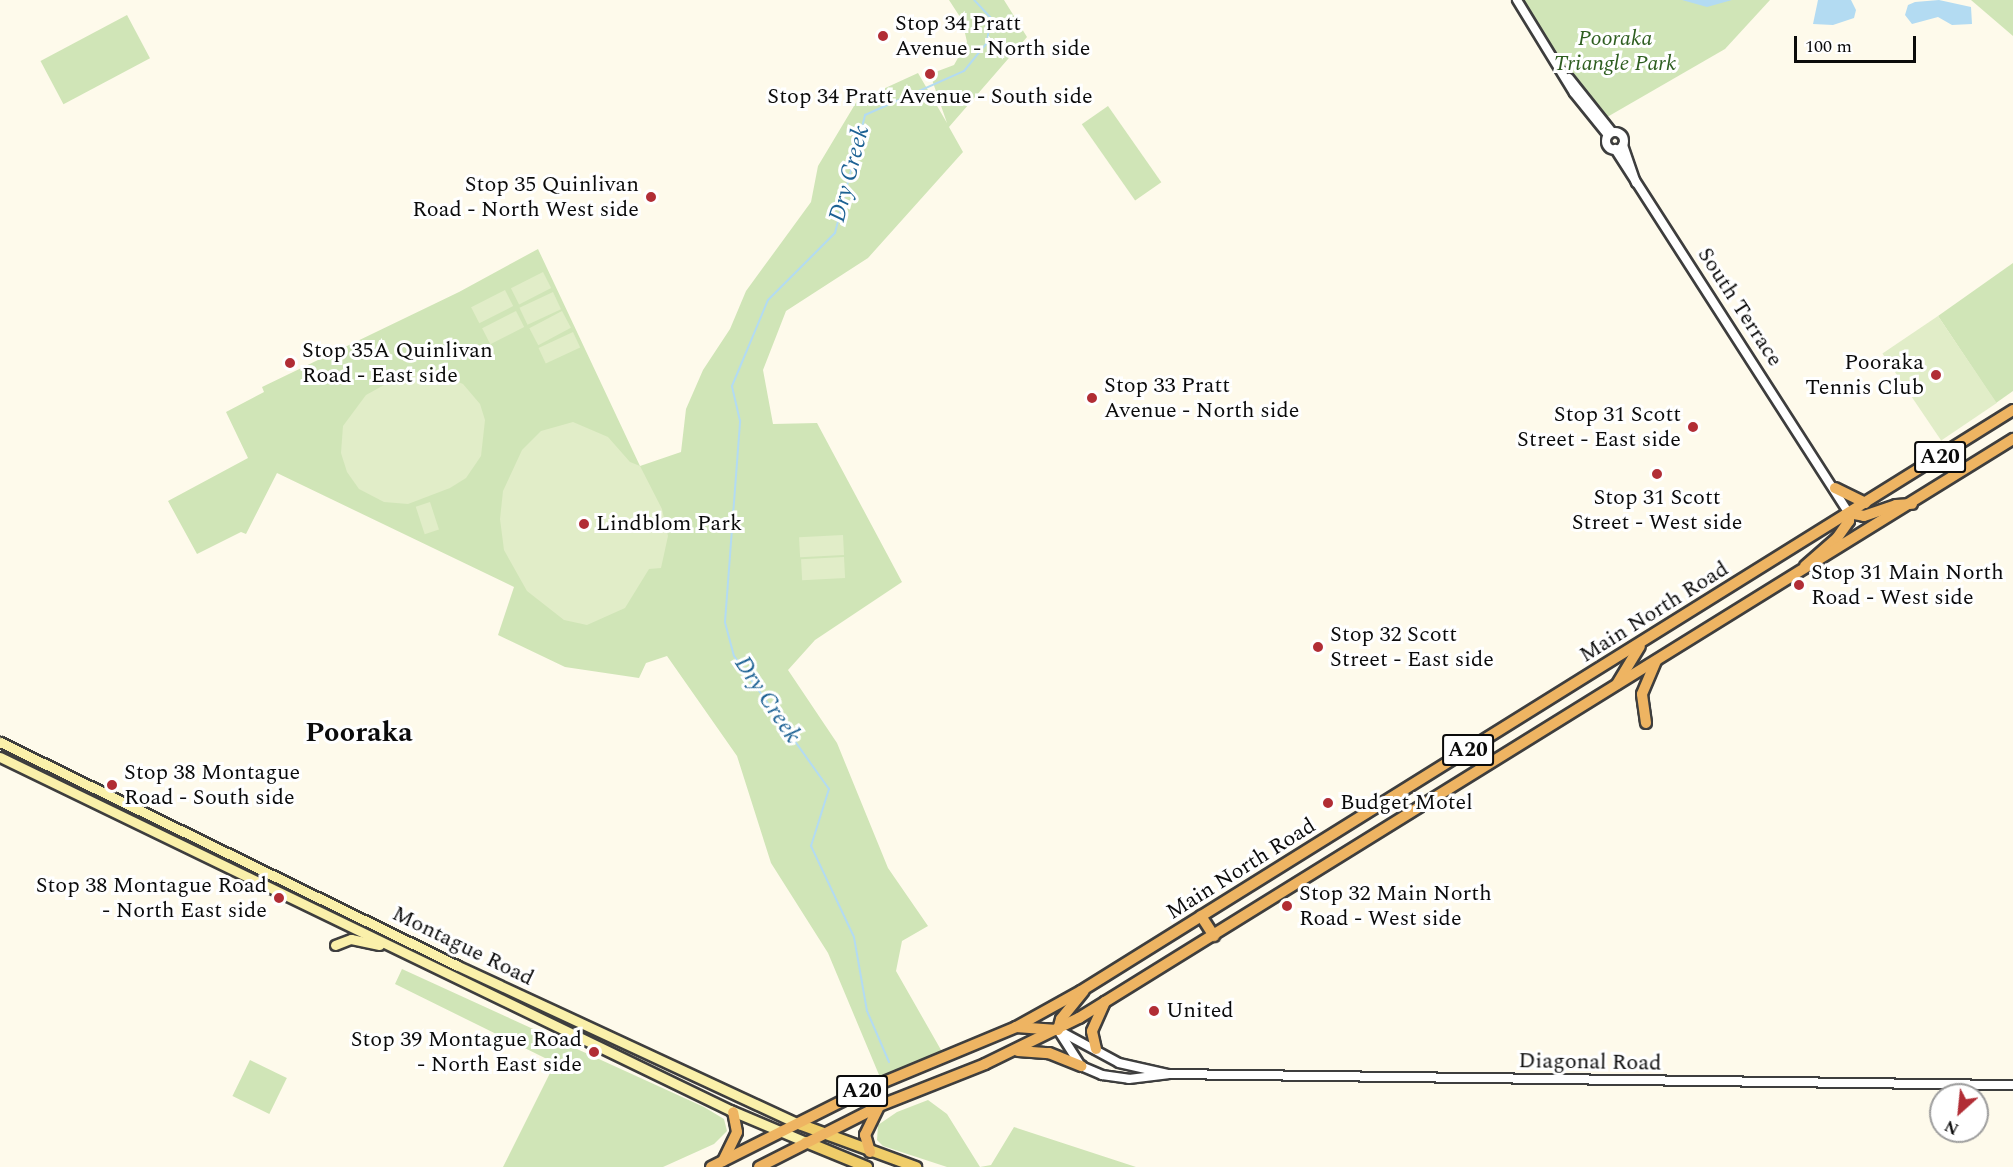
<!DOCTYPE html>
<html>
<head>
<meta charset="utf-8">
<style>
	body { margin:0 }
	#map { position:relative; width:2013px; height:1167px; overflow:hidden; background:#fefaeb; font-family:Spectral,serif }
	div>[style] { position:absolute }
	.green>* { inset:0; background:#d0e5b7; transform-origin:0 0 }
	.pitch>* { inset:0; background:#e1edc8; transform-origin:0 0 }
	.water>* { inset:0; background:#b3dbf2 }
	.stream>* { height:2px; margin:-1px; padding:0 1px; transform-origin:1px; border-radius:1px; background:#b3dbf2 }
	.roads { filter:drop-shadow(2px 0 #3e3e3e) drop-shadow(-2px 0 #3e3e3e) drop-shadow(0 2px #3e3e3e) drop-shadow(0 -2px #3e3e3e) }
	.tertiary>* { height:8px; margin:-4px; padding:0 4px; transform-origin:4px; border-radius:4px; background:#fff }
	.tertiary>.ring { margin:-4px; padding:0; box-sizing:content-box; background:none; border:8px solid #fff; border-radius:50% }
	.secondary>* { height:9px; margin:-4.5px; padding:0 4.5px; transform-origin:4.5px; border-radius:4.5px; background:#faf0aa }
	.primary>* { height:10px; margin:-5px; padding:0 5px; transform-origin:5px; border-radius:5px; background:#f0cd69 }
	.trunk>* { height:10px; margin:-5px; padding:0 5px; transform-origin:5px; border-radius:5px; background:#eeb462 }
	.dots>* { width:16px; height:16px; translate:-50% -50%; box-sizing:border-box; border:3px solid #fff; border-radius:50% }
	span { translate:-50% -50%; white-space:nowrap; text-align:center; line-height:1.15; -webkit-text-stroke:6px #fff; paint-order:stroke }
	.shield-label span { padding:2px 4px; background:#fff; border:2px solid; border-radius:4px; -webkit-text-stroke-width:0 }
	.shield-label { font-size:21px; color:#0b0b0b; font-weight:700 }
	.poi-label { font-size:22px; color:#0b0b0b }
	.left { translate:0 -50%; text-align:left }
	.right { translate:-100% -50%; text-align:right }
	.park-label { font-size:22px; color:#2e5e20; font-style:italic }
	.street-label { font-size:22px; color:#0b0b0b }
	.water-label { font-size:24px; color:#1d6294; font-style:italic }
	.district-label { font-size:28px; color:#0b0b0b; font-weight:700 }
	.north { position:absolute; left:1929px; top:1083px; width:60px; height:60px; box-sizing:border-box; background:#fff; border:2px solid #9d9d9d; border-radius:50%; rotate:207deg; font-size:16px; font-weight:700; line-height:24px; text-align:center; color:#0b0b0b }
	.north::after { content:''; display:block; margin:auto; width:21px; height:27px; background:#b12d35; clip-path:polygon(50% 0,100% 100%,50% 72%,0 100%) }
	.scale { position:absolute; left:1794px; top:36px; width:122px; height:27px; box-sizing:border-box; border:3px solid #0b0b0b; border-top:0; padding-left:8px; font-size:18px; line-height:21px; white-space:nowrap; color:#0b0b0b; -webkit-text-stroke:4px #fff; paint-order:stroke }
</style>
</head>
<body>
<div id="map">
	<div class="green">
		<div style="clip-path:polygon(949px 0,1004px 0,1027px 37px,949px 127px,963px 152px,868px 258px,786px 311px,763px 370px,773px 424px,817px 423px,902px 582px,815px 640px,788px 670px,837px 743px,888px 868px,928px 926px,902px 941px,896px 971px,945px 1057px,882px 1082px,828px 953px,771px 863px,737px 756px,667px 656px,646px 663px,639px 678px,565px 667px,498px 635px,514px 587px,277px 473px,246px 534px,241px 532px,197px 554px,168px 501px,248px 458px,226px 412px,264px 392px,262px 387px,459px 292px,538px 249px,640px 466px,681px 452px,686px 409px,703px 370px,730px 329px,746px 291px,811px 202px,818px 166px,857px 101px,918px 73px,947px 123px,930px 74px,954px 65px,967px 42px,962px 20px)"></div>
		<div style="clip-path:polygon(1517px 0,1770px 0,1725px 49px,1602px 120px,1561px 68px)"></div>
		<div style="clip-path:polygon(1971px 0,2013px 0,2013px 36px)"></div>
		<div style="left:127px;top:15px;width:49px;height:98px;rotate:62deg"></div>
		<div style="left:1108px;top:106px;width:93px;height:32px;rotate:55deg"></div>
		<div style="clip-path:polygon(2013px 263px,2013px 391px,1996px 403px,1938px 316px)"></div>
		<div style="clip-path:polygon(402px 969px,704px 1107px,724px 1119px,727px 1131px,714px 1144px,663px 1167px,503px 1167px,555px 1063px,395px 984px)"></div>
		<div style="left:250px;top:1060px;width:41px;height:40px;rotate:26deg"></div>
		<div style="clip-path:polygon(928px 1100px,947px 1114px,980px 1167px,991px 1165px,1014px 1127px,1136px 1167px,947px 1167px,883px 1146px,877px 1140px,878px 1125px,897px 1112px)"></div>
	</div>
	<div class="pitch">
		<div style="left:543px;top:272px;width:18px;height:36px;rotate:63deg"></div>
		<div style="left:505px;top:290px;width:18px;height:38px;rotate:63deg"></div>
		<div style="left:553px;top:292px;width:19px;height:37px;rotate:65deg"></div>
		<div style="left:516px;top:311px;width:18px;height:38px;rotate:63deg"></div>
		<div style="left:562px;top:311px;width:19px;height:37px;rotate:62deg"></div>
		<div style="left:1938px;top:316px;width:105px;height:67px;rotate:56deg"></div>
		<div style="left:573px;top:332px;width:17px;height:38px;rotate:65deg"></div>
		<div style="clip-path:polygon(430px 370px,463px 384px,480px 404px,485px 420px,481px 456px,466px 478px,450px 488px,408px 504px,384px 502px,359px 489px,347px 472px,341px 453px,343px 426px,366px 395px,404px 374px)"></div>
		<div style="clip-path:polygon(573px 422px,608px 437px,630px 462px,640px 466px,662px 509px,668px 536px,661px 568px,649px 569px,625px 608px,587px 625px,564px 620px,527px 591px,504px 550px,500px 519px,503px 491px,522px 450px,541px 431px)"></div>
		<div style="left:430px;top:502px;width:29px;height:15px;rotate:72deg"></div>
		<div style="left:843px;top:535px;width:20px;height:44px;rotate:87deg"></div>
		<div style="left:844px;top:557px;width:21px;height:43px;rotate:87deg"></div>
	</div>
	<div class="water">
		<div style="clip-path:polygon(1682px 0,1732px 0,1707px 7px)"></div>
		<div style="clip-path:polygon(1818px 0,1851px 0,1856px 10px,1854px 18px,1833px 25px,1813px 24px)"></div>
		<div style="clip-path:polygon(1939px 0,1971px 7px,1972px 24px,1952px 25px,1938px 17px,1912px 24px,1905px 15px,1908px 5px,1915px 2px)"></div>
	</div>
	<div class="stream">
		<div style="left:889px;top:1062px;width:56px;rotate:-113.3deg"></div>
		<div style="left:867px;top:1011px;width:75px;rotate:-100deg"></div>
		<div style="left:854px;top:937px;width:101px;rotate:-115.3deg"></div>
		<div style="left:811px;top:846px;width:60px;rotate:-72.5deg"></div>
		<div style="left:829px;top:789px;width:163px;rotate:-125.5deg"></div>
		<div style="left:734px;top:656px;width:35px;rotate:-105deg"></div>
		<div style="left:725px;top:622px;width:202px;rotate:-85.7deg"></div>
		<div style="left:740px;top:421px;width:36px;rotate:-103deg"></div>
		<div style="left:732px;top:386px;width:93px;rotate:-67.3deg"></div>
		<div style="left:768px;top:300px;width:95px;rotate:-45deg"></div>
		<div style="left:835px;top:233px;width:122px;rotate:-75.7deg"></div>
		<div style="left:865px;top:115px;width:108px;rotate:-24deg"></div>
		<div style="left:964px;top:71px;width:36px;rotate:-51deg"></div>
		<div style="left:987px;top:43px;width:26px;rotate:-83deg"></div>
		<div style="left:990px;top:17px;width:23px;rotate:-133deg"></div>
	</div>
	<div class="roads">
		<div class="tertiary">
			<div style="left:1517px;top:0;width:109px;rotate:58.5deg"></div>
			<div style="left:1574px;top:93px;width:54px;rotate:51deg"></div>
			<div style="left:1569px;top:78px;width:69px;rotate:51.5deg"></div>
			<div class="ring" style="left:1606px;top:132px;width:10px;height:10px"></div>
			<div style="left:1623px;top:145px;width:40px;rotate:71.1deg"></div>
			<div style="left:1615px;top:149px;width:433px;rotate:57.3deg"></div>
			<div style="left:1058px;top:1030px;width:43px;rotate:57.4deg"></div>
			<div style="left:1081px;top:1066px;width:23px;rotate:23deg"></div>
			<div style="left:1102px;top:1075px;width:27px;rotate:8deg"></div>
			<div style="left:1129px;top:1079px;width:39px;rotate:-7deg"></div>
			<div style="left:1168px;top:1074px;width:845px;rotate:0.75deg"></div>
			<div style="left:1058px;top:1030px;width:69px;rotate:28.4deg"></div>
			<div style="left:1119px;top:1063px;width:50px;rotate:12.7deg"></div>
		</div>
		<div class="secondary">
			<div style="left:0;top:742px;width:508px;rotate:26.06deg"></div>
			<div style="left:456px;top:965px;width:378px;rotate:24.9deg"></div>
			<div style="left:0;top:757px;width:811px;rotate:25.81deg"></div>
			<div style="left:730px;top:1110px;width:82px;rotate:22.8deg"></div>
			<div style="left:335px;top:945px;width:17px;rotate:-21deg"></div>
			<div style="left:351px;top:939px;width:29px;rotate:12deg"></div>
		</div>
		<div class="primary">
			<div style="left:799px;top:1124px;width:125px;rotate:20.2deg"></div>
			<div style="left:806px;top:1142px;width:66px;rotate:22.3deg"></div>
		</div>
		<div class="trunk">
			<div style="left:1835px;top:488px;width:34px;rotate:26deg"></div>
			<div style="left:1849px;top:513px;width:15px;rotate:11deg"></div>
			<div style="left:1864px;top:516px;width:34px;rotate:-19deg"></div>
			<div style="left:1896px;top:505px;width:16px;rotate:-4deg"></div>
			<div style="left:1805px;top:566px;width:43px;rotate:-41.2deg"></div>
			<div style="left:1837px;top:538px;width:21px;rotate:-55deg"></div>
			<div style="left:1849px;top:521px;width:8px;rotate:-90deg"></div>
			<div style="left:1617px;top:684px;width:44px;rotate:-58.8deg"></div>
			<div style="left:1646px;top:723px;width:29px;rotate:-98deg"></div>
			<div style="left:1642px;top:694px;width:36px;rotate:-67deg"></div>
			<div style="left:1201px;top:916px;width:24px;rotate:57deg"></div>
			<div style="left:1016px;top:1027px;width:41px;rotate:4.2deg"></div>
			<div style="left:1058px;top:1030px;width:11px;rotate:-75deg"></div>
			<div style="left:1061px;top:1019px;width:36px;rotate:-51deg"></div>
			<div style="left:1096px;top:1049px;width:18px;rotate:-103deg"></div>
			<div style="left:1092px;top:1031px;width:32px;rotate:-66deg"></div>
			<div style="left:1018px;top:1051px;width:31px;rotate:4deg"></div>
			<div style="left:1049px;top:1053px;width:35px;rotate:22deg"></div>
			<div style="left:870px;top:1152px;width:18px;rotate:-106deg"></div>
			<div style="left:865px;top:1135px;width:32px;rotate:-64deg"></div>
			<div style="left:723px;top:1161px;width:32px;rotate:-64deg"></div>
			<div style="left:737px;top:1132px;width:20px;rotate:-101deg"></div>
			<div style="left:711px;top:1167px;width:167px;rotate:-26.7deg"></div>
			<div style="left:860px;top:1092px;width:169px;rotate:-22.6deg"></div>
			<div style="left:1016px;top:1027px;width:74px;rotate:-29deg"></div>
			<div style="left:1081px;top:991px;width:1098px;rotate:-31.94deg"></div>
			<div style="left:759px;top:1167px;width:135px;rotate:-26.9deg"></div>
			<div style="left:879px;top:1106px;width:114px;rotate:-21.6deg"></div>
			<div style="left:985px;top:1064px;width:105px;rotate:-26.1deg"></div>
			<div style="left:1079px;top:1018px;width:1099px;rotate:-31.8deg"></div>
		</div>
	</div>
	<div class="dots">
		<div style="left:883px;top:36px;background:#b12d35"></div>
		<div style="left:930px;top:74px;background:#b12d35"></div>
		<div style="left:651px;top:197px;background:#b12d35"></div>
		<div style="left:290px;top:363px;background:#b12d35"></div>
		<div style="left:1936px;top:375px;background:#b12d35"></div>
		<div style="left:1092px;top:398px;background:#b12d35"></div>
		<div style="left:1693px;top:427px;background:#b12d35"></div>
		<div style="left:1657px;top:474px;background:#b12d35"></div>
		<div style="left:584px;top:524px;background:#b12d35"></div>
		<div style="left:1799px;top:585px;background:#b12d35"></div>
		<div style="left:1318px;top:647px;background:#b12d35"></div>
		<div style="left:112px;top:785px;background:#b12d35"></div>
		<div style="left:1328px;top:803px;background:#b12d35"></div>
		<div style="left:279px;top:898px;background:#b12d35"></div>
		<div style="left:1287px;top:906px;background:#b12d35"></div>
		<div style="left:1154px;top:1011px;background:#b12d35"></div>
		<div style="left:594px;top:1052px;background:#b12d35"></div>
	</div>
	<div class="shield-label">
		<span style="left:1940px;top:457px">A20</span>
		<span style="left:1468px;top:750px">A20</span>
		<span style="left:862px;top:1091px">A20</span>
	</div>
	<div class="poi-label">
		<span class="left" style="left:895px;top:36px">Stop 34 Pratt<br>Avenue - North side</span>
		<span style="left:930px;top:97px">Stop 34 Pratt Avenue - South side</span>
		<span class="right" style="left:639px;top:197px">Stop 35 Quinlivan<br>Road - North West side</span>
		<span class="left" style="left:302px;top:363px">Stop 35A Quinlivan<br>Road - East side</span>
		<span class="right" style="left:1924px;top:375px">Pooraka<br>Tennis Club</span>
		<span class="left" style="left:1104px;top:398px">Stop 33 Pratt<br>Avenue - North side</span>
		<span class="right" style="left:1681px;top:427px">Stop 31 Scott<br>Street - East side</span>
		<span style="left:1657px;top:510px">Stop 31 Scott<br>Street - West side</span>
		<span class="left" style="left:596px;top:524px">Lindblom Park</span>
		<span class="left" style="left:1811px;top:585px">Stop 31 Main North<br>Road - West side</span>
		<span class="left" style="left:1330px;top:647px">Stop 32 Scott<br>Street - East side</span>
		<span class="left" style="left:124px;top:785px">Stop 38 Montague<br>Road - South side</span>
		<span class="left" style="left:1340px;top:803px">Budget Motel</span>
		<span class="right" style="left:267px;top:898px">Stop 38 Montague Road<br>- North East side</span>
		<span class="left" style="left:1299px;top:906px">Stop 32 Main North<br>Road - West side</span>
		<span class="left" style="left:1166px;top:1011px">United</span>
		<span class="right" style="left:582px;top:1052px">Stop 39 Montague Road<br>- North East side</span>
	</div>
	<div class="park-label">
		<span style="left:1615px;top:51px">Pooraka<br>Triangle Park</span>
	</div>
	<div class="street-label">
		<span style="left:1740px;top:307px;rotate:57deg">South Terrace</span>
		<span style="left:1654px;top:612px;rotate:-32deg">Main North Road</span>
		<span style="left:1241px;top:869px;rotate:-32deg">Main North Road</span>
		<span style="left:463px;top:946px;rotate:26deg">Montague Road</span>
		<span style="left:1590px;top:1062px;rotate:1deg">Diagonal Road</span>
	</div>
	<div class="water-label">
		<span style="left:850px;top:174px;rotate:-75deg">Dry Creek</span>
		<span style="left:767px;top:700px;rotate:56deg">Dry Creek</span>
	</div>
	<div class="district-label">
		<span style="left:359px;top:733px">Pooraka</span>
	</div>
	<div class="north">N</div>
	<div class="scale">100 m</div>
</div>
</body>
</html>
